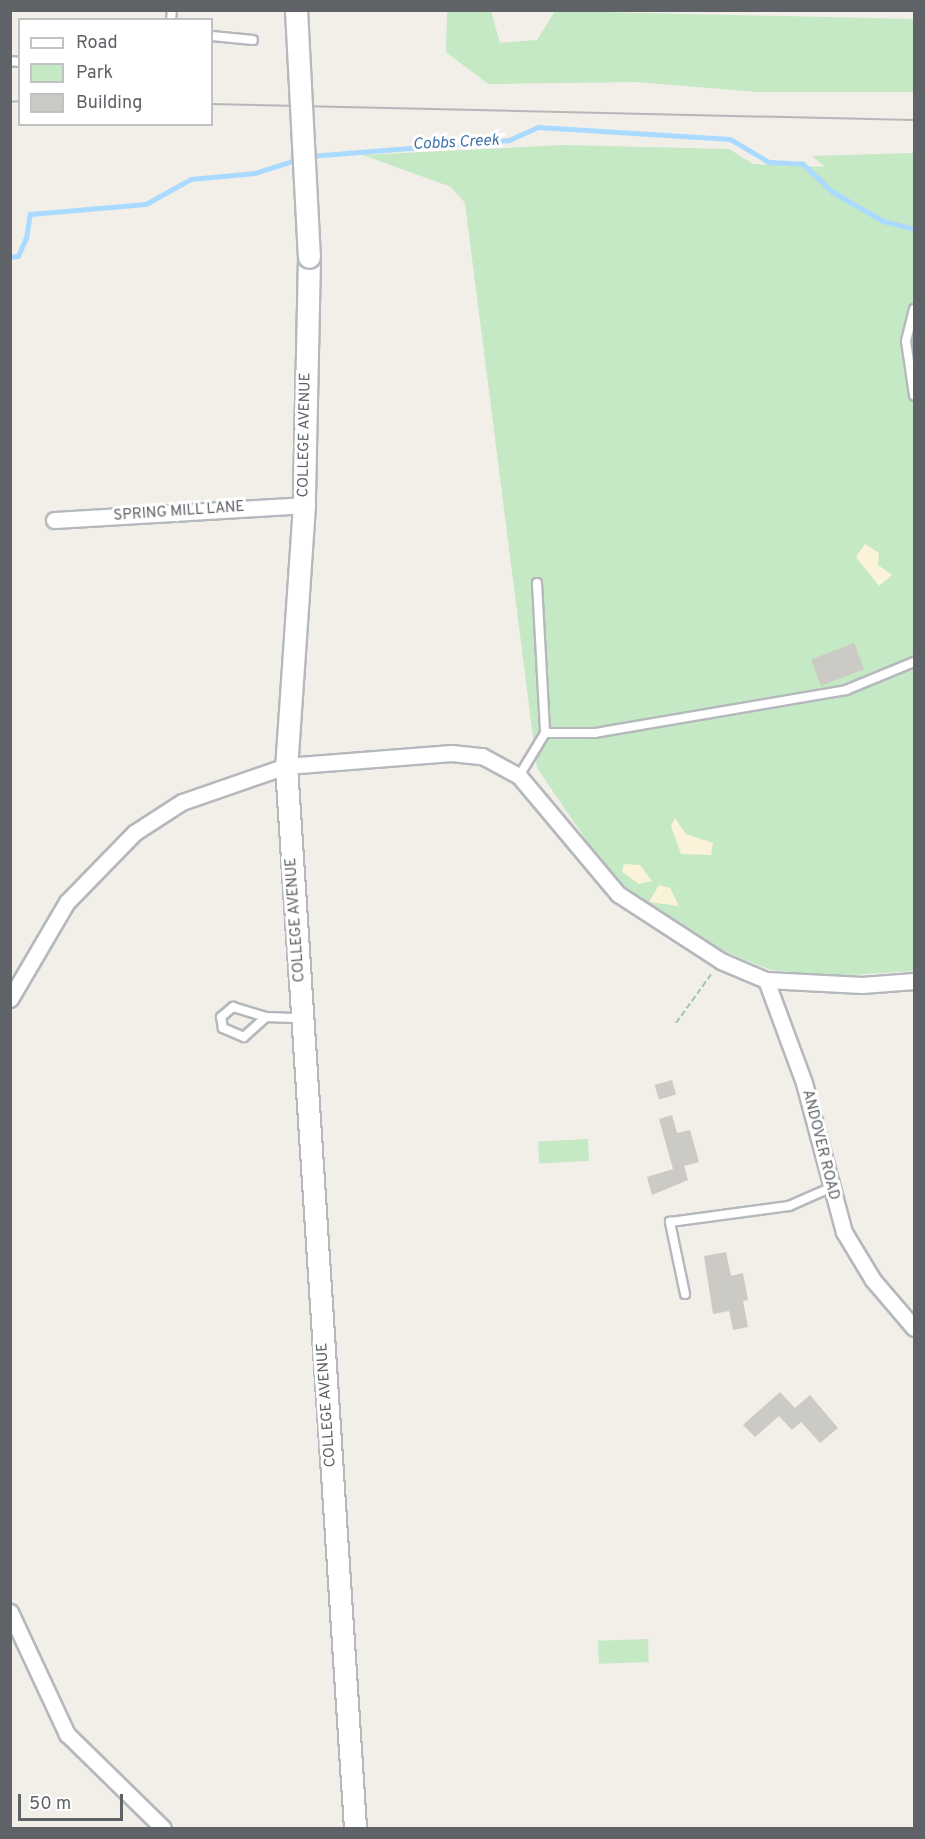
<!DOCTYPE html>
<html>
<head>
<meta charset="utf-8">
<style>
	body { margin:0 }
	#map { position:relative; width:925px; height:1839px; overflow:hidden; background:#f1efe8; font-family:Overpass,sans-serif }
	div>[style] { position:absolute }
	.green>* { inset:0; background:#c5e8c5; transform-origin:0 0 }
	.sand>* { inset:0; background:#fbf3d9 }
	.stream>* { height:4.5px; margin:-2.25px; padding:0 2.25px; transform-origin:2.25px; border-radius:2.25px; background:#aadaff }
	.building>* { inset:0; background:#cccac5; transform-origin:0 0 }
	.path>* { height:2px; margin-top:-1px; transform-origin:0; background:repeating-linear-gradient(90deg,#9cc7a9 0 6px,transparent 0 9px) }
	.roads { filter:drop-shadow(2px 0 #b5b8bc) drop-shadow(-2px 0 #b5b8bc) drop-shadow(0 2px #b5b8bc) drop-shadow(0 -2px #b5b8bc) }
	.service>* { height:8px; margin:-4px; padding:0 4px; transform-origin:4px; border-radius:4px; background:#fff }
	.minor>* { height:15px; margin:-7.5px; padding:0 7.5px; transform-origin:7.5px; border-radius:7.5px; background:#fff }
	.secondary>* { height:21px; margin:-10.5px; padding:0 10.5px; transform-origin:10.5px; border-radius:10.5px; background:#fff }
	.tram>* { height:1.5px; margin:-0.75px; padding:0 0.75px; transform-origin:0.75px; border-radius:0.75px; background:#b6b7b8 }
	.bridges { filter:drop-shadow(2px 0 #b6babf) drop-shadow(-2px 0 #b6babf) drop-shadow(0 2px #b6babf) drop-shadow(0 -2px #b6babf) }
	.secondary-bridge>* { height:21px; margin:-10.5px; padding:0 10.5px; transform-origin:10.5px; border-radius:10.5px; background:#fff }
	span { translate:-50% -50%; white-space:nowrap; text-align:center; line-height:1.15; -webkit-text-stroke:6px #fff; paint-order:stroke }
	.street-label { font-size:15px; color:#5f6368 }
	.water-label { font-size:16px; color:#4174aa; font-style:italic }
	.frame { position:absolute; inset:0; border:12px solid #5f6368; pointer-events:none }
	.legend { position:absolute; left:18px; top:18px; width:195px; height:108px; box-sizing:border-box; background:#fff; border:2px solid #bfc1c3; margin:0; padding:8px 10px; list-style:none; font-size:18px; color:#5f6368 }
	.legend li { display:flex; align-items:center; gap:12px; height:30px }
	.legend b { width:30px; border:2px solid #bfc1c3 }
	.scale { position:absolute; left:18px; top:1794px; width:105px; height:27px; box-sizing:border-box; border:3px solid #5f6368; border-top:0; padding-left:8px; font-size:18px; line-height:21px; white-space:nowrap; color:#5f6368; -webkit-text-stroke:4px #fff; paint-order:stroke }
</style>
</head>
<body>
<div id="map">
	<div class="green">
		<div style="clip-path:polygon(447px 11px,491px 11px,500px 43px,537px 40px,555px 11px,914px 19px,914px 92px,758px 92px,636px 82px,488px 84px,446px 52px)"></div>
		<div style="clip-path:polygon(563px 145px,729px 149px,753px 164px,825px 167px,812px 156px,914px 153px,914px 971px,834px 976px,771px 970px,695px 940px,645px 905px,604px 866px,537px 768px,465px 203px,451px 187px,363px 155px)"></div>
		<div style="left:588px;top:1139px;width:22px;height:50px;rotate:87deg"></div>
		<div style="left:648px;top:1639px;width:23px;height:50px;rotate:88deg"></div>
	</div>
	<div class="sand">
		<div style="clip-path:polygon(865px 544px,879px 553px,878px 565px,892px 575px,879px 586px,856px 557px)"></div>
		<div style="clip-path:polygon(675px 818px,686px 834px,713px 843px,711px 855px,681px 854px,671px 826px)"></div>
		<div style="clip-path:polygon(624px 864px,640px 865px,652px 881px,639px 884px,622px 872px)"></div>
		<div style="clip-path:polygon(659px 885px,670px 888px,679px 906px,649px 902px)"></div>
	</div>
	<div class="stream">
		<div style="left:310px;top:156px;width:200px;rotate:-4.6deg"></div>
		<div style="left:509px;top:140px;width:32px;rotate:-24deg"></div>
		<div style="left:538px;top:127px;width:192px;rotate:3.6deg"></div>
		<div style="left:730px;top:139px;width:45px;rotate:30.5deg"></div>
		<div style="left:769px;top:162px;width:34px;rotate:3deg"></div>
		<div style="left:803px;top:164px;width:41px;rotate:43deg"></div>
		<div style="left:833px;top:192px;width:58px;rotate:30.1deg"></div>
		<div style="left:883px;top:221px;width:32px;rotate:14deg"></div>
		<div style="left:10px;top:257px;width:8px;rotate:-7deg"></div>
		<div style="left:18px;top:256px;width:20px;rotate:-66deg"></div>
		<div style="left:26px;top:238px;width:24px;rotate:-81deg"></div>
		<div style="left:30px;top:214px;width:116px;rotate:-4.9deg"></div>
		<div style="left:146px;top:204px;width:51px;rotate:-29.1deg"></div>
		<div style="left:191px;top:179px;width:64px;rotate:-5.4deg"></div>
		<div style="left:255px;top:173px;width:46px;rotate:-17.7deg"></div>
	</div>
	<div class="building">
		<div style="left:854px;top:643px;width:28px;height:46px;rotate:69deg"></div>
		<div style="left:672px;top:1080px;width:15px;height:18px;rotate:74deg"></div>
		<div style="clip-path:polygon(672px 1115px,677px 1133px,690px 1130px,699px 1162px,684px 1166px,688px 1180px,652px 1195px,647px 1177px,673px 1169px,659px 1119px)"></div>
		<div style="clip-path:polygon(726px 1252px,731px 1276px,743px 1273px,748px 1300px,743px 1301px,748px 1327px,733px 1330px,729px 1311px,713px 1314px,704px 1256px)"></div>
		<div style="clip-path:polygon(780px 1392px,795px 1408px,810px 1395px,838px 1428px,820px 1443px,801px 1422px,792px 1430px,779px 1416px,755px 1437px,743px 1425px)"></div>
	</div>
	<div class="path">
		<div style="left:676px;top:1023px;width:62px;rotate:-54.2deg"></div>
	</div>
	<div class="roads">
		<div class="service">
			<div style="left:171px;top:20px;width:10px;rotate:-84deg"></div>
			<div style="left:212px;top:36px;width:41px;rotate:5.6deg"></div>
			<div style="left:10px;top:61px;width:10px;rotate:6deg"></div>
			<div style="left:914px;top:309px;width:33px;rotate:104deg"></div>
			<div style="left:906px;top:341px;width:55px;rotate:81.6deg"></div>
			<div style="left:537px;top:583px;width:150px;rotate:86.9deg"></div>
			<div style="left:519px;top:776px;width:50px;rotate:-58.8deg"></div>
			<div style="left:545px;top:733px;width:50px"></div>
			<div style="left:595px;top:733px;width:255px;rotate:-9.7deg"></div>
			<div style="left:846px;top:690px;width:74px;rotate:-22.4deg"></div>
			<div style="left:266px;top:1017px;width:30px;rotate:138deg"></div>
			<div style="left:244px;top:1037px;width:23px;rotate:-157deg"></div>
			<div style="left:223px;top:1028px;width:11px;rotate:-100deg"></div>
			<div style="left:221px;top:1017px;width:16px;rotate:-40deg"></div>
			<div style="left:233px;top:1007px;width:34px;rotate:17deg"></div>
			<div style="left:266px;top:1017px;width:35px;rotate:2deg"></div>
			<div style="left:685px;top:1294px;width:74px;rotate:-101.8deg"></div>
			<div style="left:670px;top:1222px;width:120px;rotate:-7.7deg"></div>
			<div style="left:789px;top:1206px;width:45px;rotate:-23.7deg"></div>
		</div>
		<div class="minor">
			<div style="left:54px;top:520px;width:250px;rotate:-3.4deg"></div>
			<div style="left:766px;top:980px;width:110px;rotate:69.7deg"></div>
			<div style="left:804px;top:1083px;width:154px;rotate:75deg"></div>
			<div style="left:844px;top:1232px;width:56px;rotate:58.9deg"></div>
			<div style="left:873px;top:1280px;width:63px;rotate:49.5deg"></div>
			<div style="left:10px;top:999px;width:113px;rotate:-59.6deg"></div>
			<div style="left:67px;top:902px;width:96px;rotate:-45.8deg"></div>
			<div style="left:134px;top:833px;width:57px;rotate:-32.9deg"></div>
			<div style="left:182px;top:802px;width:110px;rotate:-19.1deg"></div>
			<div style="left:286px;top:766px;width:166px;rotate:-4.5deg"></div>
			<div style="left:451px;top:753px;width:31px;rotate:6deg"></div>
			<div style="left:482px;top:756px;width:42px;rotate:28.4deg"></div>
			<div style="left:519px;top:776px;width:154px;rotate:50deg"></div>
			<div style="left:618px;top:894px;width:123px;rotate:33deg"></div>
			<div style="left:721px;top:961px;width:49px;rotate:22.9deg"></div>
			<div style="left:766px;top:980px;width:96px;rotate:3deg"></div>
			<div style="left:862px;top:985px;width:52px;rotate:-4.4deg"></div>
			<div style="left:10px;top:1612px;width:135px;rotate:65deg"></div>
			<div style="left:67px;top:1734px;width:134px;rotate:44.4deg"></div>
		</div>
		<div class="secondary">
			<div style="left:309px;top:257px;width:248px;rotate:91.2deg"></div>
			<div style="left:304px;top:505px;width:262px;rotate:93.9deg"></div>
			<div style="left:286px;top:766px;width:1064px;rotate:86.28deg"></div>
		</div>
	</div>
	<div class="tram">
		<div style="left:10px;top:102px;width:10px;rotate:-6deg"></div>
		<div style="left:212px;top:104px;width:702px;rotate:1.31deg"></div>
	</div>
	<div class="bridges">
		<div class="secondary-bridge">
			<div style="left:296px;top:10px;width:247px;rotate:87deg"></div>
		</div>
	</div>
	<div class="street-label">
		<span style="left:305px;top:435px;rotate:-89deg">COLLEGE AVENUE</span>
		<span style="left:179px;top:512px;rotate:-4deg">SPRING MILL LANE</span>
		<span style="left:296px;top:920px;rotate:-94deg">COLLEGE AVENUE</span>
		<span style="left:820px;top:1145px;rotate:76deg">ANDOVER ROAD</span>
		<span style="left:327px;top:1405px;rotate:-94deg">COLLEGE AVENUE</span>
	</div>
	<div class="water-label">
		<span style="left:456px;top:143px;rotate:-3deg">Cobbs Creek</span>
	</div>
	<div class="frame"></div>
	<ul class="legend">
	<li><b style="height:8px;background:#fff"></b>Road</li>
	<li><b style="height:16px;background:#c5e8c5"></b>Park</li>
	<li><b style="height:16px;background:#cccac5"></b>Building</li>
	</ul>
	<div class="scale">50 m</div>
</div>
</body>
</html>
